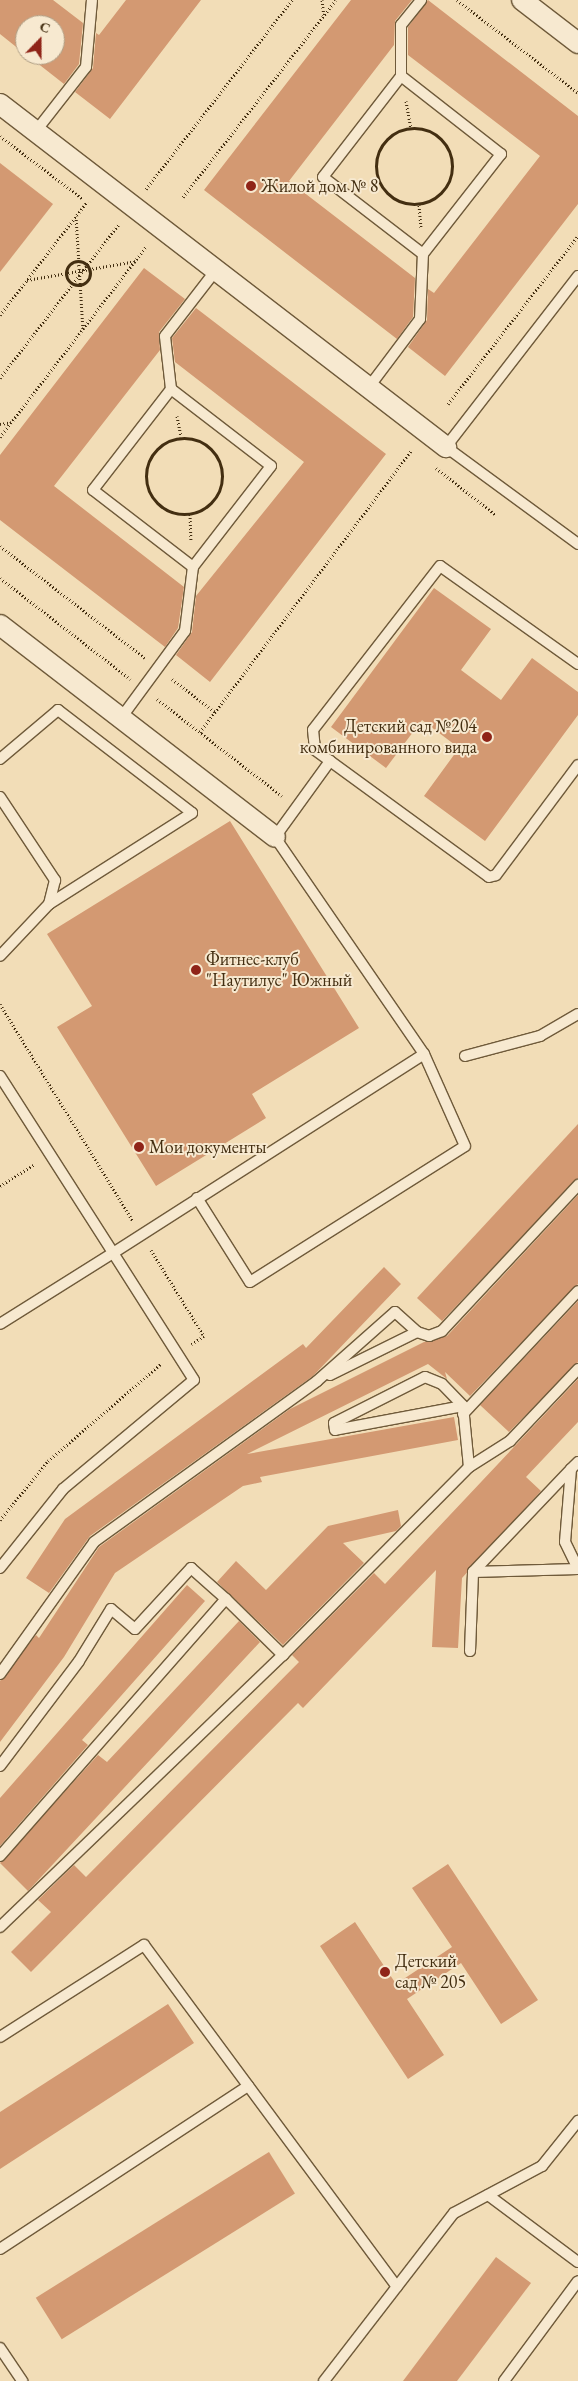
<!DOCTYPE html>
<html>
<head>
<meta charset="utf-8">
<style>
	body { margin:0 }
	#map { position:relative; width:578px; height:2381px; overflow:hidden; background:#f2ddb7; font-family:"EB Garamond",serif }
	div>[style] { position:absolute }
	.building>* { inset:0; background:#d39972; transform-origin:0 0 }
	.path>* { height:3px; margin-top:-1.5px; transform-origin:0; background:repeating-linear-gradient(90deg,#432e11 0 1px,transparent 0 3.5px) }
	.path>.ring { margin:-1.5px; padding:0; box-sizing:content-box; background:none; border:3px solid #432e11; border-radius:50% }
	.roads { filter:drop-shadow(1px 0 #6f5a3a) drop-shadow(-1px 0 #6f5a3a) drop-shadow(0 1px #6f5a3a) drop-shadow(0 -1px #6f5a3a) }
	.lane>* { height:10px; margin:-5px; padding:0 5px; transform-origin:5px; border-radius:5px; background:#f7e9d0 }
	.street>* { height:20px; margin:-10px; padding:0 10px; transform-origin:10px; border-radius:10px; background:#f7e9d0 }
	.dots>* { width:14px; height:14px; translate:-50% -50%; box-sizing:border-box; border:2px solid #f7e9d0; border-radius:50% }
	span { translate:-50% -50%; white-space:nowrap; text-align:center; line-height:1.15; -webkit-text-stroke:4px #f7e9d0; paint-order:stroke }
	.poi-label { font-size:18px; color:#432e11 }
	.left { translate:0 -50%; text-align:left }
	.right { translate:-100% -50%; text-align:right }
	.north { position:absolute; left:15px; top:15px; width:50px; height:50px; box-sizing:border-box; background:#f7e9d0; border:1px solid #af9e84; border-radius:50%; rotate:22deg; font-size:14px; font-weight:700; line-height:20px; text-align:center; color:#432e11 }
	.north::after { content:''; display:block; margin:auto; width:18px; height:22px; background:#8f2418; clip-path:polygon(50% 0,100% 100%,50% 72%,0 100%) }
</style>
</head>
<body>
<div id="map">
	<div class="building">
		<div style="clip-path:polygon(0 0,53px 0,83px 23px,79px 64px,64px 84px,27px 55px,55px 55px,55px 25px,25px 25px,25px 54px,0 34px)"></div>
		<div style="clip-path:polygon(126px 0,201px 0,110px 119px,75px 92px,93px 68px,96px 33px,99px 35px)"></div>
		<div style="clip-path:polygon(351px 0,412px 0,395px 21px,394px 45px,289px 181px,415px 278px,413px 317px,397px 339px,204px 190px)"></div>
		<div style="clip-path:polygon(428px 0,578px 116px,578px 204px,445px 376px,408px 347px,427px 320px,428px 289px,434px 293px,540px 156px,408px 55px,408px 27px)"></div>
		<div style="clip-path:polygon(0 163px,53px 204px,0 272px)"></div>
		<div style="clip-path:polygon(144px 268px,185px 299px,159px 332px,160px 350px,54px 486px,184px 587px,178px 628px,165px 647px,0 520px,0 455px)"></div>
		<div style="clip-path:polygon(196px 308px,386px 454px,210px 682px,176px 655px,192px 632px,196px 596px,304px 462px,175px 362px,172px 338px)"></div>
		<div style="clip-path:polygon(434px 588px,491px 629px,461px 670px,501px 700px,532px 658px,578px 692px,578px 715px,485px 841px,424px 796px,459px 748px,422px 720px,386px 768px,331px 727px)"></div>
		<div style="clip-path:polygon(230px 821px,359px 1028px,252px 1094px,266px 1118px,156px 1186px,57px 1027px,92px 1006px,47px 934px)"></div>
		<div style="clip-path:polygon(578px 1124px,578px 1178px,442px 1321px,417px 1298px)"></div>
		<div style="clip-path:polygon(578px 1195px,578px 1284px,470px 1396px,445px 1372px,447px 1379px,428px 1364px,247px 1454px,454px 1417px,458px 1440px,260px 1477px,262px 1482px,243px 1486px,115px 1573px,64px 1657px,0 1742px,0 1681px,36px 1635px,39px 1638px,99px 1547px,290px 1409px,424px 1342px,447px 1336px)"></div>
		<div style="clip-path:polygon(384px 1267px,401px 1284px,313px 1376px,90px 1536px,49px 1593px,26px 1578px,65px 1519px,303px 1344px,306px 1348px)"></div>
		<div style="clip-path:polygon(578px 1301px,578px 1362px,509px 1432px,480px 1405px)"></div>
		<div style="clip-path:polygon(578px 1379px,578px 1422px,526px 1477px,541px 1491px,462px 1578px,458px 1648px,432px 1647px,436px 1570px,303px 1708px,298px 1703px,31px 1972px,11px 1952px,51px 1912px,38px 1900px,74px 1865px,86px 1877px,299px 1662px,292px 1655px,374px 1573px,385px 1584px)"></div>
		<div style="clip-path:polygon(398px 1510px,401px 1526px,396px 1531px,343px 1543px,364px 1563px,283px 1645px,217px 1582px,236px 1561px,266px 1590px,328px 1526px)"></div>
		<div style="clip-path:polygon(187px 1585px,205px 1601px,82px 1740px,88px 1745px,0 1846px,0 1798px)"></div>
		<div style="clip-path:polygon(239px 1621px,260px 1642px,28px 1891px,0 1863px,98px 1755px,107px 1762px)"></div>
		<div style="clip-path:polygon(448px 1864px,538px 2000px,501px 2024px,461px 1963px,407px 1999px,444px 2055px,408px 2079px,320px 1946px,355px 1922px,396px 1984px,452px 1947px,412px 1888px)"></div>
		<div style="clip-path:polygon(168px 2004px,194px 2043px,0 2169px,0 2112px)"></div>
		<div style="left:269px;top:2152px;width:49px;height:275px;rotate:58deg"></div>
		<div style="clip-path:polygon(496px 2257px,531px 2283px,457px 2381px,403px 2381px)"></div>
	</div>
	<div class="path">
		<div style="left:322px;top:0;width:16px;rotate:83deg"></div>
		<div style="left:457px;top:0;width:153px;rotate:37.5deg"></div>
		<div style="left:406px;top:101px;width:27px;rotate:80deg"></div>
		<div class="ring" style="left:376px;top:128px;width:73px;height:73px"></div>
		<div style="left:0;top:136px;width:104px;rotate:37.2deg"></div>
		<div style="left:146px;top:189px;width:239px;rotate:-52.3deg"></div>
		<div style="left:183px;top:197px;width:249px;rotate:-52.2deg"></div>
		<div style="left:419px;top:205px;width:24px;rotate:85deg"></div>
		<div style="left:76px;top:216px;width:113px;rotate:86.5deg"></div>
		<div class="ring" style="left:66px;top:261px;width:21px;height:21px"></div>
		<div style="left:27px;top:280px;width:111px;rotate:-9.9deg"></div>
		<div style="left:0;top:315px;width:143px;rotate:-52.4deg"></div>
		<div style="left:0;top:378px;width:195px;rotate:-52.3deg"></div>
		<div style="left:448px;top:404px;width:212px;rotate:-52.3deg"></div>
		<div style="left:177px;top:416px;width:21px;rotate:79deg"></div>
		<div style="left:0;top:424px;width:12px;rotate:-9deg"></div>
		<div style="left:0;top:437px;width:240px;rotate:-52.5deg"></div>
		<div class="ring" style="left:146px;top:438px;width:73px;height:73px"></div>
		<div style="left:436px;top:468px;width:76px;rotate:38.1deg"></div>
		<div style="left:190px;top:514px;width:27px;rotate:88deg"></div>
		<div style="left:0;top:546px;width:183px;rotate:37.7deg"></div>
		<div style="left:0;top:578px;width:165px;rotate:37.8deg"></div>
		<div style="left:172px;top:679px;width:54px;rotate:37.5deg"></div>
		<div style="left:157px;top:699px;width:158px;rotate:37.8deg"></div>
		<div style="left:200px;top:732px;width:353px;rotate:-53.1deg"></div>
		<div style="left:0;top:1004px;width:255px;rotate:58.5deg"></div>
		<div style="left:0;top:1186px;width:41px;rotate:-32.2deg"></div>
		<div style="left:151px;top:1250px;width:101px;rotate:58.4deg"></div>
		<div style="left:204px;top:1336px;width:15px;rotate:148deg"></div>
		<div style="left:0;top:1520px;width:76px;rotate:-50.9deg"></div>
		<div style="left:48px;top:1461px;width:150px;rotate:-40.7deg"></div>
	</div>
	<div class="roads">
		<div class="lane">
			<div style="left:401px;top:76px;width:127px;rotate:38deg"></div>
			<div style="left:501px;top:154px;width:127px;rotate:128deg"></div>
			<div style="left:423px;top:254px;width:126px;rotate:-142.4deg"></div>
			<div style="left:323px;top:177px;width:128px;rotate:-52.3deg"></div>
			<div style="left:401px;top:76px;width:51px;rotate:-90deg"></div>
			<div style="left:401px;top:25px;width:32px;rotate:-51deg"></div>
			<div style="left:36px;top:131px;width:81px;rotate:-52deg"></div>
			<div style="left:86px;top:67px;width:67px;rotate:-84.9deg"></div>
			<div style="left:578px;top:276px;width:216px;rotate:127.7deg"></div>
			<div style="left:446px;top:447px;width:164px;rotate:36.3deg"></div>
			<div style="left:369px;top:387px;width:85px;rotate:-53.1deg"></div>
			<div style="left:420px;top:319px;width:65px;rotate:-87.4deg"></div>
			<div style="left:171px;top:389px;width:126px;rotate:37.6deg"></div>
			<div style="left:271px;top:466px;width:128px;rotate:127.7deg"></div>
			<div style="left:193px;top:567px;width:126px;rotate:-142.4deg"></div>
			<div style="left:93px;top:490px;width:128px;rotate:-52.3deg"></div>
			<div style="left:171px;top:389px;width:53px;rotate:-96.5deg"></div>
			<div style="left:165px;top:336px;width:83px;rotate:-52.3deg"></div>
			<div style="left:578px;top:664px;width:169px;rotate:-144.6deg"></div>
			<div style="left:440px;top:566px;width:207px;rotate:127.8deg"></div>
			<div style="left:313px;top:730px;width:20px;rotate:84deg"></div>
			<div style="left:315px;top:750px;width:215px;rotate:36.1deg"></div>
			<div style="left:489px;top:877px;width:7px;rotate:-16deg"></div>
			<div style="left:496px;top:875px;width:137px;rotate:-53.3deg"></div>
			<div style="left:121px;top:718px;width:108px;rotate:-53.7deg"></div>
			<div style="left:185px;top:631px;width:64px;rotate:-82.9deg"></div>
			<div style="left:0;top:759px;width:76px;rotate:-40.2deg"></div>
			<div style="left:58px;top:710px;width:169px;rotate:37.5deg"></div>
			<div style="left:192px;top:813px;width:169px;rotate:147.5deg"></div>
			<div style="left:49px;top:904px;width:71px;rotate:133.3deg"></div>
			<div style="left:0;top:797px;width:100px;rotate:56.5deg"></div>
			<div style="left:55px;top:880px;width:25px;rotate:104deg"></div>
			<div style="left:465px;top:1056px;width:78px;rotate:-14.9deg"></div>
			<div style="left:540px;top:1036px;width:44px;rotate:-30.1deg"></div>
			<div style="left:0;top:1076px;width:210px;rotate:57.4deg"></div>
			<div style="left:113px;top:1253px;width:133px;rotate:147.9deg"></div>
			<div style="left:197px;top:1198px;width:99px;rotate:57.8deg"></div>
			<div style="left:250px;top:1282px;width:254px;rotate:-32.3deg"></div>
			<div style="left:465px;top:1146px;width:101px;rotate:-114deg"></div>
			<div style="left:424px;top:1054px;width:263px;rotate:-124.5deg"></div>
			<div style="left:275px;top:837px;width:94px;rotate:-54.1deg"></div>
			<div style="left:330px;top:1375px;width:97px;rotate:-26.3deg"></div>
			<div style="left:463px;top:1406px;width:130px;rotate:169.4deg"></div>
			<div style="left:335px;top:1430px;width:7px;rotate:-98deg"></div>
			<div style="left:334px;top:1423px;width:102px;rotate:-26.8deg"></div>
			<div style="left:425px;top:1377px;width:18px;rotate:22deg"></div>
			<div style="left:442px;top:1384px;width:30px;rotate:46deg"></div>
			<div style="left:463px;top:1406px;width:61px;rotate:84.4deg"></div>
			<div style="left:463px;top:1414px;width:168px;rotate:-46.9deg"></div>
			<div style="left:571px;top:1469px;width:10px;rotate:-45deg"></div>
			<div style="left:0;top:1568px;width:101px;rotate:-51.4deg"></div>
			<div style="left:63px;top:1489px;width:170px;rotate:-39.8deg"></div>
			<div style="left:194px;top:1380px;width:151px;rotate:-122.5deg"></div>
			<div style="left:113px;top:1253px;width:369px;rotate:-32.6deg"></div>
			<div style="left:473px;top:1572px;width:105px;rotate:-1.6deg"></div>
			<div style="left:470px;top:1651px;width:79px;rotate:-87.8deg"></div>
			<div style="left:473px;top:1572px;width:142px;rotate:-46.4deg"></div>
			<div style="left:571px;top:1469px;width:73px;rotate:94.7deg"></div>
			<div style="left:565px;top:1542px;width:30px;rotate:64deg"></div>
			<div style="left:0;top:1674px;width:162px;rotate:-54.5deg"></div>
			<div style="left:94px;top:1542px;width:275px;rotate:-35.8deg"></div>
			<div style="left:317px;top:1381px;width:104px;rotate:-41.5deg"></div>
			<div style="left:395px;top:1312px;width:30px;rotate:42deg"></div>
			<div style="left:417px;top:1332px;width:13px;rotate:18deg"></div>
			<div style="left:429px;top:1336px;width:14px;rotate:-21deg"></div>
			<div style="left:442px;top:1331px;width:200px;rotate:-47deg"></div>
			<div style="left:0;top:1766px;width:131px;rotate:-53deg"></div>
			<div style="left:79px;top:1661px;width:61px;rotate:-58.4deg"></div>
			<div style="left:111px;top:1609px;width:31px;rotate:40deg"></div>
			<div style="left:135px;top:1629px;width:83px;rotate:-47.4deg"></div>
			<div style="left:191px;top:1568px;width:47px;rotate:41.5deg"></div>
			<div style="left:0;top:1856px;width:342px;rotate:-48.7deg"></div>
			<div style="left:226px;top:1599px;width:80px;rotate:44.5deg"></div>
			<div style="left:0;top:1927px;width:393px;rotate:-43.9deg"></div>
			<div style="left:283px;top:1655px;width:264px;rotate:-45.3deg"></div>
			<div style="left:469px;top:1467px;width:49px;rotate:-32.4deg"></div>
			<div style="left:510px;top:1441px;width:99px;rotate:-46.6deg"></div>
			<div style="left:0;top:2037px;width:171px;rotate:-32.6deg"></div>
			<div style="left:144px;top:1945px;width:425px;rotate:53.5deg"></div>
			<div style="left:488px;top:2195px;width:112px;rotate:36.7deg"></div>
			<div style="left:0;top:2249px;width:297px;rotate:-33.3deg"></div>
			<div style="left:0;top:2348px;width:40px;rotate:56deg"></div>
			<div style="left:324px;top:2381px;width:212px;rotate:-52.3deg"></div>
			<div style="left:454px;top:2213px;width:100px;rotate:-28.1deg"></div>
			<div style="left:542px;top:2166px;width:58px;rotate:-51.3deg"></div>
			<div style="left:504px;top:2381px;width:124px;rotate:-53.5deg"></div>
		</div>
		<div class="street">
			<div style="left:522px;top:0;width:71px;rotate:37.5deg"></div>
			<div style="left:0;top:104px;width:563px;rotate:37.56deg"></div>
			<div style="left:0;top:625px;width:347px;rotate:37.6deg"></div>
		</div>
	</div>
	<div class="dots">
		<div style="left:251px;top:186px;background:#8f2418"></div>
		<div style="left:487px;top:737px;background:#8f2418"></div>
		<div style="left:196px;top:970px;background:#8f2418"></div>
		<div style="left:139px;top:1147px;background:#8f2418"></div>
		<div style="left:385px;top:1972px;background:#8f2418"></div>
	</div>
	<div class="poi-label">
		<span class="left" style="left:261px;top:186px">Жилой дом № 8</span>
		<span class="right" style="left:477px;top:737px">Детский сад №204<br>комбинированного вида</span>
		<span class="left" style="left:206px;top:970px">Фитнес-клуб<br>"Наутилус" Южный</span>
		<span class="left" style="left:149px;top:1147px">Мои документы</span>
		<span class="left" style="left:395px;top:1972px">Детский<br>сад № 205</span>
	</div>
	<div class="north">С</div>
</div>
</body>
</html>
